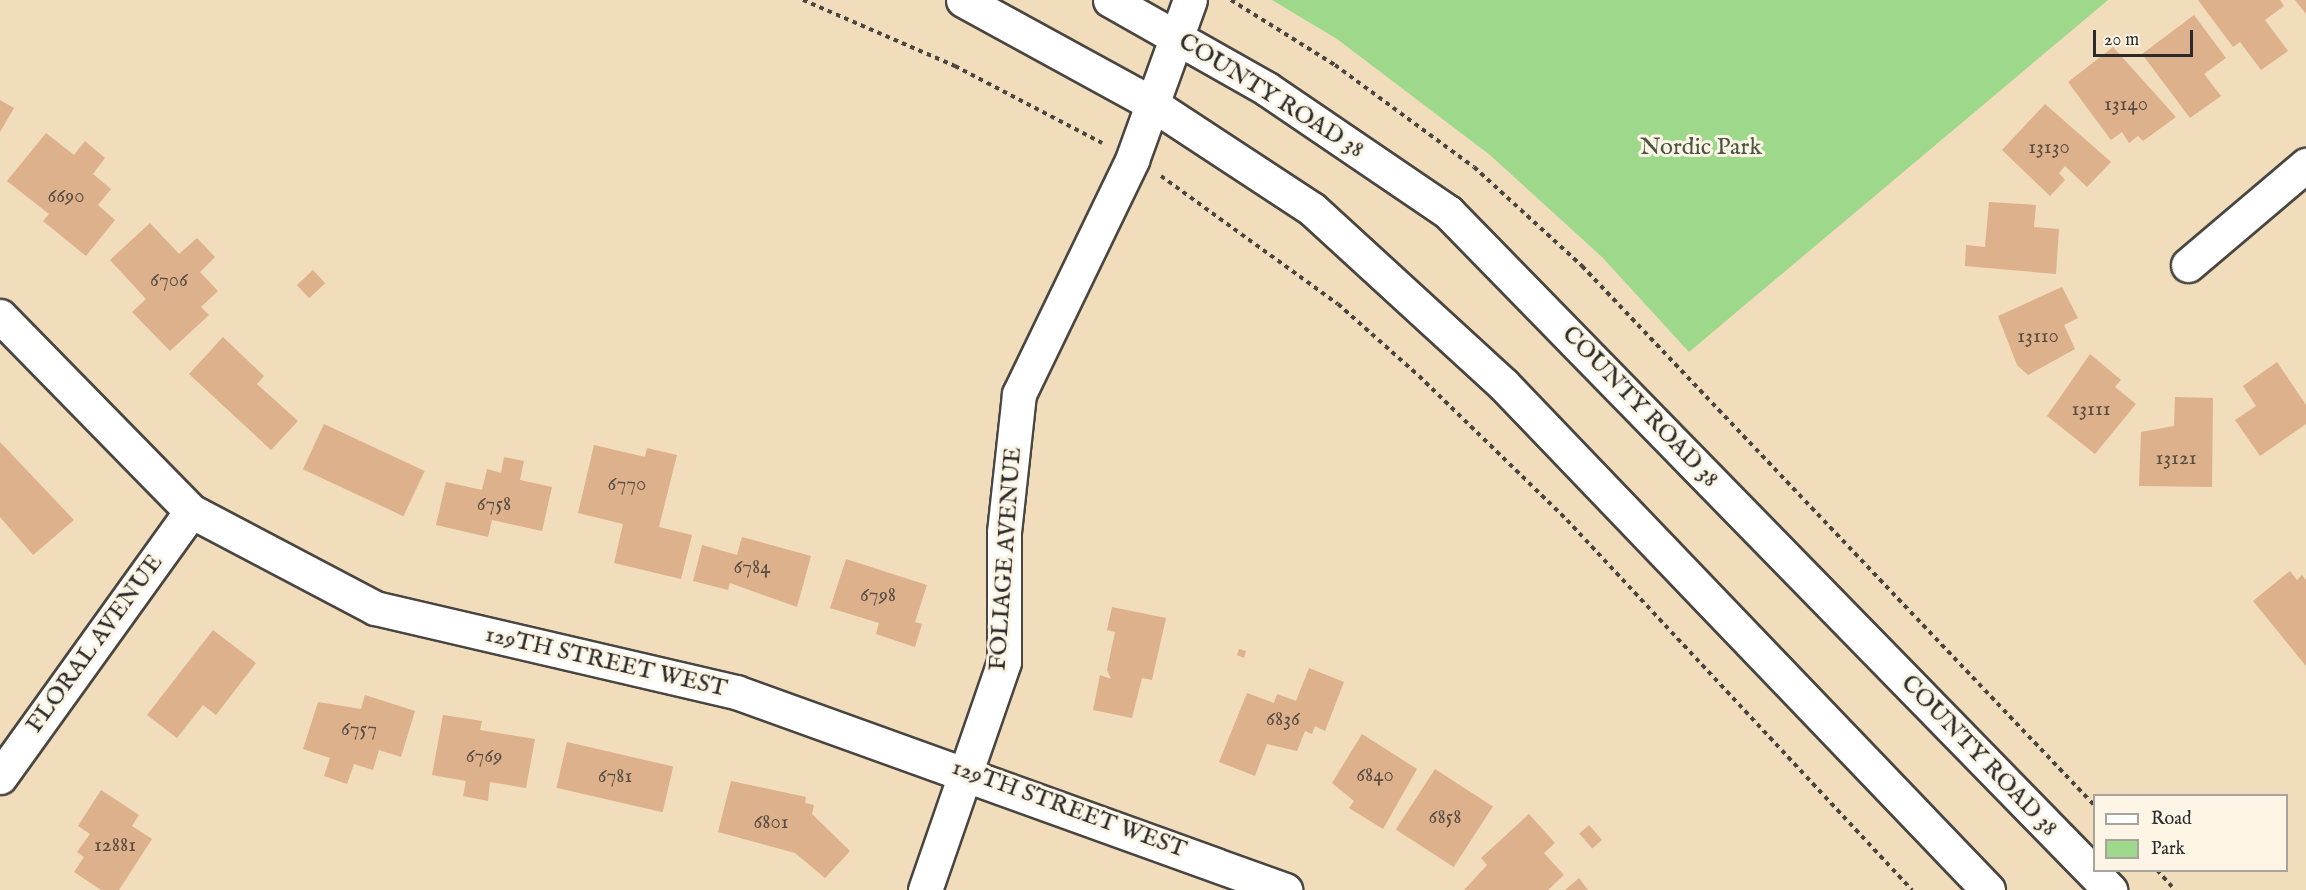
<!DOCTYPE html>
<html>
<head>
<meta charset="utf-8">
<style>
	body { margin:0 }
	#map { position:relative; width:2306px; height:890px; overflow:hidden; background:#f1dcbb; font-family:"IM FELL English",serif }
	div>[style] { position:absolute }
	.green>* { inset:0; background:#9ed88b }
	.building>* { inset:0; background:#ddb18b; transform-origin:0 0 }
	.path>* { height:4px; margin-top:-2px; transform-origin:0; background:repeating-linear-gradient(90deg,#494641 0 4.5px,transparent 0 9px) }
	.roads { filter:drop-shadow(2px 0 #494641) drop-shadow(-2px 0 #494641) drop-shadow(0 2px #494641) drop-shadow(0 -2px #494641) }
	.minor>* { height:33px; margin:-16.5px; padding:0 16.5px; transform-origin:16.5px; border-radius:16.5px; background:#fff }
	.secondary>* { height:33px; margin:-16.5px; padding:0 16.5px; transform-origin:16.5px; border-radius:16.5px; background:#fff }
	span { translate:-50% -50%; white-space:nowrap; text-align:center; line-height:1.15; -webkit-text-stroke:6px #fcf5e5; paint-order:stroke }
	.number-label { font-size:21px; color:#584c43 }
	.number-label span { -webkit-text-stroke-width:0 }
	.street-label { font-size:24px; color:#2b2b2b }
	.park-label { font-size:24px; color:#485643 }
	.legend { position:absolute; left:2093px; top:794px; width:195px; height:78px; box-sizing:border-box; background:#fcf5e5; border:2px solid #a8a49b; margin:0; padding:8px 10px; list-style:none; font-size:18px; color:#2b2b2b }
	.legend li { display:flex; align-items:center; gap:12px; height:30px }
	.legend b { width:30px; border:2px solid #a8a49b }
	.scale { position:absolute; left:2093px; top:30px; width:100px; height:27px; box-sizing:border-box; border:3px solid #2b2b2b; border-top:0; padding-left:8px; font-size:18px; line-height:21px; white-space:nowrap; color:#2b2b2b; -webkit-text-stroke:4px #fcf5e5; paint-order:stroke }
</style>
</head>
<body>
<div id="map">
	<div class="green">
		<div style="clip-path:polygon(1272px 0,2108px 0,1689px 352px,1602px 257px,1490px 155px,1337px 39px)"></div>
	</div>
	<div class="building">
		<div style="clip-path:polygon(2198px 0,2280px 0,2284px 6px,2265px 20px,2288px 51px,2261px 70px,2240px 42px,2233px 47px)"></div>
		<div style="clip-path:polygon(2295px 0,2306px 0,2306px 14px)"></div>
		<div style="clip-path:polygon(2194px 15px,2226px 58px,2204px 74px,2221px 96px,2190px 118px,2142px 54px)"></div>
		<div style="clip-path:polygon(2113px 47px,2176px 117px,2143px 141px,2138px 136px,2129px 143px,2122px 132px,2111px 140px,2068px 82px)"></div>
		<div style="clip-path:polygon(0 100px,14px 108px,0 132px)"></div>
		<div style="clip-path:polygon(2045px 104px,2111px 162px,2087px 187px,2065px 166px,2059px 173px,2065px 180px,2050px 196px,2002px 150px)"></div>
		<div style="clip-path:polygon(46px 133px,74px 155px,85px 141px,105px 158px,93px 174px,111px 189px,98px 205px,115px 220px,86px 256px,43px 221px,49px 214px,7px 181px)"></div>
		<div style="clip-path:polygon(1989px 202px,2036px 205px,2034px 227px,2059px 229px,2056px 274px,1965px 266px,1966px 245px,1985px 247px)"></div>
		<div style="clip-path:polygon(150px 223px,179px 254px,197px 238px,215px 257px,200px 272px,218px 291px,201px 307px,209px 315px,170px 351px,132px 312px,146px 299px,110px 260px)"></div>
		<div style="left:313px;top:270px;width:18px;height:22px;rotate:47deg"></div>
		<div style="clip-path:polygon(2062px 287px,2078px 318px,2064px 325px,2075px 349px,2028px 375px,2017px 365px,1998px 316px)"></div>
		<div style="clip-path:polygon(223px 337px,264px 376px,257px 384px,298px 421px,271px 450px,189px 374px)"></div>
		<div style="clip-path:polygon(2090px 354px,2121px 380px,2115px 387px,2136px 404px,2095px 454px,2047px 416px)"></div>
		<div style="clip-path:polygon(2277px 362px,2306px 405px,2306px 424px,2260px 456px,2235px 420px,2256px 406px,2243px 386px)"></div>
		<div style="clip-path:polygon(2175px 397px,2213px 398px,2212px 487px,2139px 486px,2141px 432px,2174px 426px)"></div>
		<div style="left:324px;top:424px;width:111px;height:50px;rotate:25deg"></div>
		<div style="clip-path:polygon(0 442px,74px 520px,33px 555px,0 517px)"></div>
		<div style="clip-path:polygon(594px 445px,645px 457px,647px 448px,677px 455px,659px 527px,692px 535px,681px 579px,614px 563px,623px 524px,578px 513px)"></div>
		<div style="clip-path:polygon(504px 457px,524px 461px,520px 480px,552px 487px,542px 531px,492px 520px,488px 537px,436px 525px,446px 482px,482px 490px,487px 469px,501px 473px)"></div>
		<div style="clip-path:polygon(742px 537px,811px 556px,797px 607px,730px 583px,728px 590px,693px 581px,702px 545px,737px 555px)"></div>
		<div style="clip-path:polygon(846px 559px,927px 585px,915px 622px,922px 624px,915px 647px,876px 634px,879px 623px,830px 608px)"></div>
		<div style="clip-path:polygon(2290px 571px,2297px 580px,2302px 575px,2306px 580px,2306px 666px,2253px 601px)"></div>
		<div style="clip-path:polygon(1112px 607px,1166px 618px,1152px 680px,1142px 678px,1132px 718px,1093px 710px,1100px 675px,1111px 679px,1107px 670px,1115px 632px,1107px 630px)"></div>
		<div style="clip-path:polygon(213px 630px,256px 663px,216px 715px,203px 705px,177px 738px,147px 715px)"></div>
		<div style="clip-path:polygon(1239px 649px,1246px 651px,1244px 658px,1237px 655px)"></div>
		<div style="clip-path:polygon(1309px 668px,1344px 682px,1325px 731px,1315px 726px,1312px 734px,1305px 731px,1297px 751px,1267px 744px,1255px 776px,1219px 762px,1247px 693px,1274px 703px,1277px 694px,1296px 701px)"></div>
		<div style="clip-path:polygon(365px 695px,415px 711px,401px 757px,379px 750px,373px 770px,354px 764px,347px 784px,324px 776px,330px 758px,303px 749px,318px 702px,361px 709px)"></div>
		<div style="clip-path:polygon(443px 715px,482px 721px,480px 730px,535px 739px,526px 788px,490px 782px,488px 801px,463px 796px,466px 781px,432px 775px)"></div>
		<div style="clip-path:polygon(1362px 734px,1417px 769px,1383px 829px,1349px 808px,1354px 801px,1332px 783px)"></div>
		<div style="left:567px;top:742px;width:109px;height:47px;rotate:13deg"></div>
		<div style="left:1435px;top:769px;width:69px;height:72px;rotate:33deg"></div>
		<div style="clip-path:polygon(731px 781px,806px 797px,805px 803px,814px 805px,812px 814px,850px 851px,825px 878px,795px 853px,718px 832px)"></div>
		<div style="clip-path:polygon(101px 790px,139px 815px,132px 826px,152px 839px,119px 890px,101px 890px,74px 872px,84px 857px,77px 852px,90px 834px,78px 826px)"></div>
		<div style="clip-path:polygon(1529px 814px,1555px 843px,1544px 853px,1564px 875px,1548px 890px,1464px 890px,1487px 865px,1481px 858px)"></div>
		<div style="left:1589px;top:825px;width:20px;height:13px;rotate:49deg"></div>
		<div style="clip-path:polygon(1579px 878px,1588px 890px,1565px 890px)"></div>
	</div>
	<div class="path">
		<div style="left:803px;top:0;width:166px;rotate:23.5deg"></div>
		<div style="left:955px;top:66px;width:166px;rotate:27.6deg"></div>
		<div style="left:1231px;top:0;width:123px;rotate:32deg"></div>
		<div style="left:1335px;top:65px;width:172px;rotate:36.3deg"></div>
		<div style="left:1474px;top:167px;width:147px;rotate:42.5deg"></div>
		<div style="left:1582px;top:266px;width:743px;rotate:46.47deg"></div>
		<div style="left:1161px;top:176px;width:218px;rotate:35.9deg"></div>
		<div style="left:1338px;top:304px;width:108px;rotate:41.6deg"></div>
		<div style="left:1419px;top:376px;width:206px;rotate:44.2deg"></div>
		<div style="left:1567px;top:520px;width:506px;rotate:47deg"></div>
		<div style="left:2157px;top:870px;width:27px;rotate:48deg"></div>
	</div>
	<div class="roads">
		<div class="minor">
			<div style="left:2188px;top:265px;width:155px;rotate:-40.3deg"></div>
			<div style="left:0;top:316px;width:273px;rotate:45.6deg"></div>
			<div style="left:191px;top:511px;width:208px;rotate:27.8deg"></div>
			<div style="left:375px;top:608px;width:371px;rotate:13.1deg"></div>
			<div style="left:736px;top:692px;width:584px;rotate:19.83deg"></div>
			<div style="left:0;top:777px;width:327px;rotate:-54.3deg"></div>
			<div style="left:925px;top:890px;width:241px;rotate:-70.9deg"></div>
			<div style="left:1004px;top:662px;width:130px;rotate:-90deg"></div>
			<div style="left:1004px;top:532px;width:139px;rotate:-83.8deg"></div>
			<div style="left:1019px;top:394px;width:260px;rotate:-64.2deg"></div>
			<div style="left:1132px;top:160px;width:170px;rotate:-70.1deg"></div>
		</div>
		<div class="secondary">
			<div style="left:963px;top:0;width:212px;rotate:28.7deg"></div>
			<div style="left:1149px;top:102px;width:195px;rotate:33.3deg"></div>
			<div style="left:1312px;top:209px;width:259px;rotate:42.5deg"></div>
			<div style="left:1503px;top:384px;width:701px;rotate:46.21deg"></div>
			<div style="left:1110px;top:0;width:180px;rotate:29.5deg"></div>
			<div style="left:1267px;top:89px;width:219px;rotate:34.2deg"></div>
			<div style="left:1448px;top:212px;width:948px;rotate:45.68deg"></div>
		</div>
	</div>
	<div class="number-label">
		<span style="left:2126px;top:105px">13140</span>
		<span style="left:2049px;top:148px">13130</span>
		<span style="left:66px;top:197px">6690</span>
		<span style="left:169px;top:281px">6706</span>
		<span style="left:2038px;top:337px">13110</span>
		<span style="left:2091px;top:410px">13111</span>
		<span style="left:2176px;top:459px">13121</span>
		<span style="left:627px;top:485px">6770</span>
		<span style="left:494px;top:505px">6758</span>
		<span style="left:752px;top:568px">6784</span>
		<span style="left:878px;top:596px">6798</span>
		<span style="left:1283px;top:720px">6836</span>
		<span style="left:359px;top:730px">6757</span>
		<span style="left:484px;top:757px">6769</span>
		<span style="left:1375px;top:776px">6840</span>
		<span style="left:615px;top:777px">6781</span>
		<span style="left:1445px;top:818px">6858</span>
		<span style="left:771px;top:823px">6801</span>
		<span style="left:115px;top:846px">12881</span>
	</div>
	<div class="street-label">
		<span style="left:1271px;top:96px;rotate:32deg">COUNTY ROAD 38</span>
		<span style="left:1640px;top:407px;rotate:46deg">COUNTY ROAD 38</span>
		<span style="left:1006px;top:559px;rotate:-86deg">FOLIAGE AVENUE</span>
		<span style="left:95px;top:644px;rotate:-54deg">FLORAL AVENUE</span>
		<span style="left:606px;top:662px;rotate:13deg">129TH STREET WEST</span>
		<span style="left:1979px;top:756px;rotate:46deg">COUNTY ROAD 38</span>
		<span style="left:1069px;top:809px;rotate:20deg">129TH STREET WEST</span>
	</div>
	<div class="park-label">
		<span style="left:1701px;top:148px">Nordic Park</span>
	</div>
	<ul class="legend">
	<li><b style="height:8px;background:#fff"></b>Road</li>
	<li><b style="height:16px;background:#9ed88b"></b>Park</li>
	</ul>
	<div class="scale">20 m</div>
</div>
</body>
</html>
